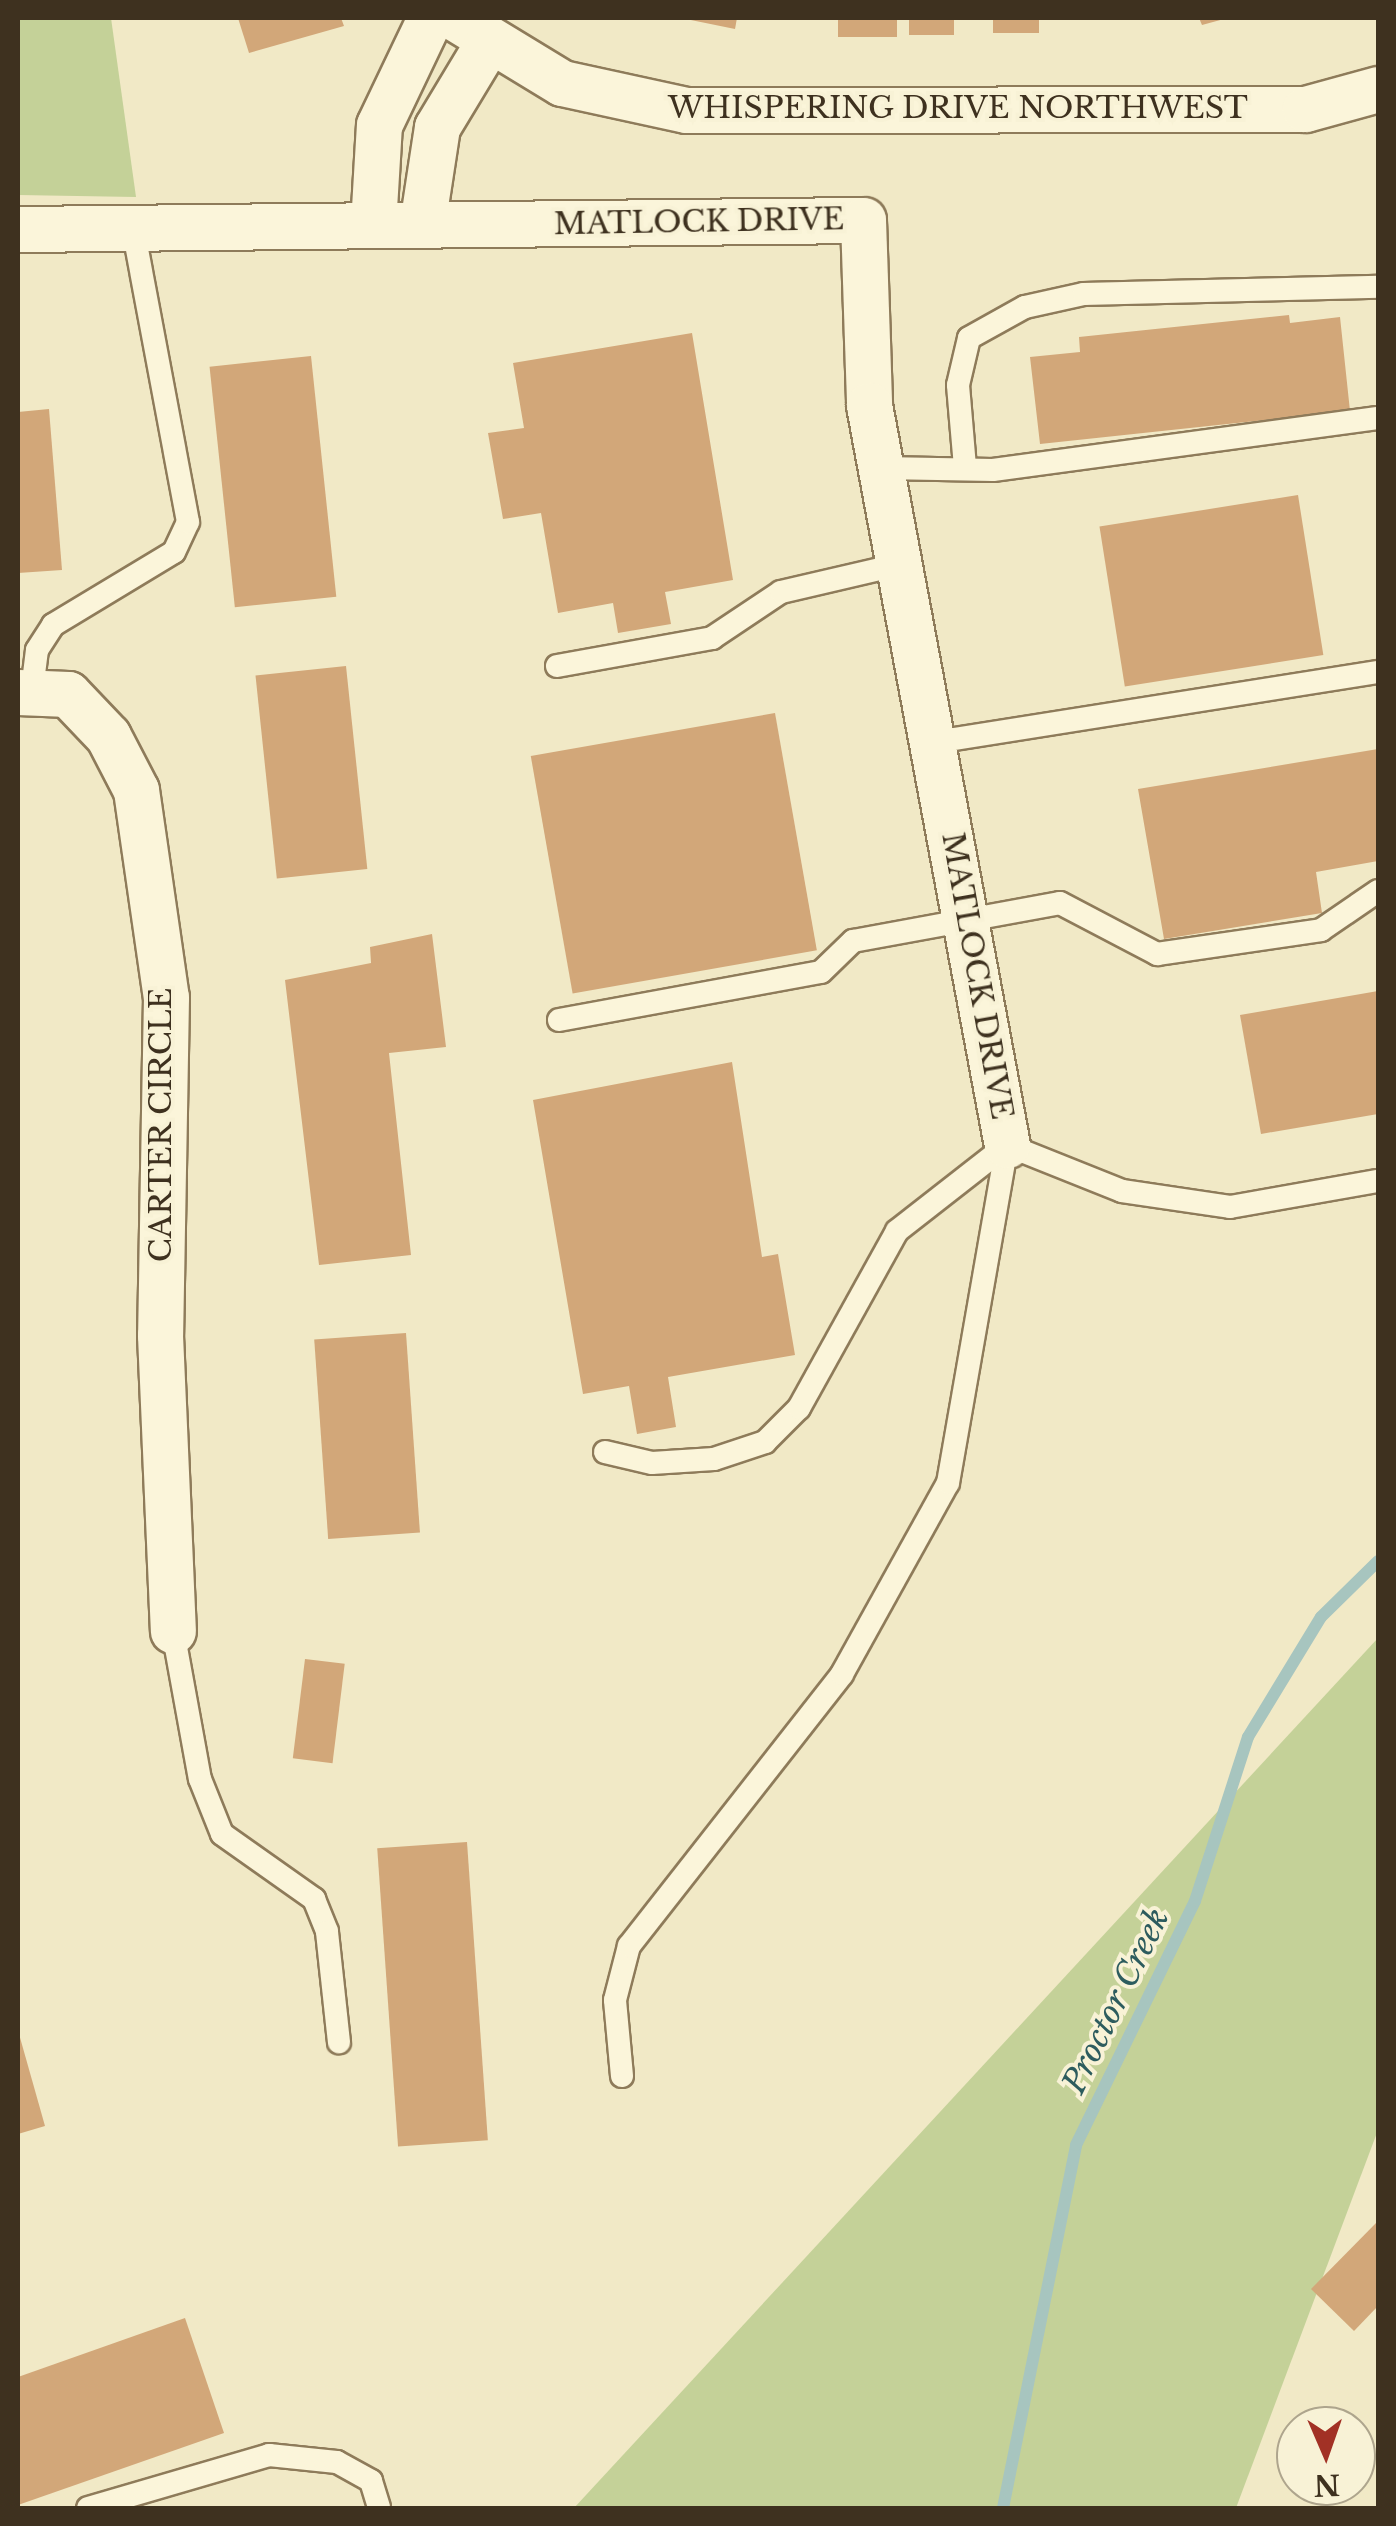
<!DOCTYPE html>
<html>
<head>
<meta charset="utf-8">
<style>
	body { margin:0 }
	#map { position:relative; width:1396px; height:2526px; overflow:hidden; background:#f1e9c6; font-family:"Libre Baskerville",serif }
	div>[style] { position:absolute }
	.green>* { inset:0; background:#c4d198 }
	.stream>* { height:12px; margin:-6px; padding:0 6px; transform-origin:6px; border-radius:6px; background:#a7c5bf }
	.building>* { inset:0; background:#d2a779; transform-origin:0 0 }
	.roads { filter:drop-shadow(2px 0 #8e7b5a) drop-shadow(-2px 0 #8e7b5a) drop-shadow(0 2px #8e7b5a) drop-shadow(0 -2px #8e7b5a) }
	.service>* { height:22px; margin:-11px; padding:0 11px; transform-origin:11px; border-radius:11px; background:#fbf5da }
	.minor>* { height:45px; margin:-22.5px; padding:0 22.5px; transform-origin:22.5px; border-radius:22.5px; background:#fbf5da }
	span { translate:-50% -50%; white-space:nowrap; text-align:center; line-height:1.15; -webkit-text-stroke:8px #f8f2d6; paint-order:stroke }
	.street-label { font-size:30px; color:#3e311f }
	.water-label { font-size:32px; color:#2d5c5e; font-style:italic }
	.frame { position:absolute; inset:0; border:20px solid #3e311f; pointer-events:none }
	.north { position:absolute; left:1276px; top:2406px; width:100px; height:100px; box-sizing:border-box; background:#f8f2d6; border:2px solid #aea58d; border-radius:50%; rotate:178deg; font-size:28px; font-weight:700; line-height:40px; text-align:center; color:#3e311f }
	.north::after { content:''; display:block; margin:auto; width:35px; height:45px; background:#a23125; clip-path:polygon(50% 0,100% 100%,50% 72%,0 100%) }
</style>
</head>
<body>
<div id="map">
	<div class="green">
		<div style="clip-path:polygon(18px 18px,111px 18px,136px 197px,18px 195px)"></div>
		<div style="clip-path:polygon(1378px 1638px,1378px 2130px,1236px 2508px,574px 2508px)"></div>
	</div>
	<div class="stream">
		<div style="left:1003px;top:2508px;width:370px;rotate:-78.6deg"></div>
		<div style="left:1076px;top:2145px;width:271px;rotate:-64deg"></div>
		<div style="left:1195px;top:1901px;width:172px;rotate:-72.1deg"></div>
		<div style="left:1248px;top:1737px;width:140px;rotate:-58.7deg"></div>
		<div style="left:1321px;top:1617px;width:80px;rotate:-44.5deg"></div>
	</div>
	<div class="building">
		<div style="clip-path:polygon(238px 18px,341px 18px,344px 26px,249px 53px)"></div>
		<div style="clip-path:polygon(681px 18px,737px 18px,735px 29px)"></div>
		<div style="left:838px;top:18px;width:59px;height:19px"></div>
		<div style="left:909px;top:18px;width:45px;height:17px"></div>
		<div style="left:993px;top:18px;width:46px;height:15px"></div>
		<div style="clip-path:polygon(1199px 18px,1224px 18px,1224px 19px,1202px 25px)"></div>
		<div style="clip-path:polygon(1289px 315px,1290px 323px,1340px 317px,1350px 411px,1040px 444px,1030px 357px,1080px 352px,1079px 337px)"></div>
		<div style="clip-path:polygon(692px 333px,733px 580px,665px 592px,671px 624px,618px 633px,613px 603px,558px 613px,541px 513px,503px 519px,488px 433px,524px 428px,513px 363px)"></div>
		<div style="left:311px;top:356px;width:242px;height:102px;rotate:84deg"></div>
		<div style="clip-path:polygon(49px 409px,62px 570px,18px 573px,18px 412px)"></div>
		<div style="left:1298px;top:495px;width:162px;height:201px;rotate:81deg"></div>
		<div style="left:346px;top:666px;width:204px;height:91px;rotate:84deg"></div>
		<div style="left:775px;top:713px;width:241px;height:248px;rotate:80deg"></div>
		<div style="clip-path:polygon(1378px 749px,1378px 861px,1316px 872px,1322px 913px,1164px 939px,1138px 789px)"></div>
		<div style="clip-path:polygon(432px 934px,446px 1047px,389px 1053px,411px 1255px,319px 1265px,285px 980px,371px 963px,370px 947px)"></div>
		<div style="clip-path:polygon(1378px 991px,1378px 1114px,1261px 1134px,1240px 1015px)"></div>
		<div style="clip-path:polygon(732px 1062px,762px 1257px,778px 1254px,795px 1355px,668px 1377px,676px 1427px,637px 1434px,629px 1386px,583px 1394px,533px 1100px)"></div>
		<div style="left:406px;top:1333px;width:200px;height:92px;rotate:86deg"></div>
		<div style="left:305px;top:1659px;width:40px;height:100px;rotate:7deg"></div>
		<div style="left:467px;top:1842px;width:299px;height:90px;rotate:86deg"></div>
		<div style="clip-path:polygon(19px 2034px,45px 2126px,18px 2134px,18px 2034px)"></div>
		<div style="clip-path:polygon(1378px 2221px,1378px 2306px,1354px 2331px,1311px 2289px)"></div>
		<div style="clip-path:polygon(185px 2318px,224px 2433px,18px 2505px,18px 2377px)"></div>
	</div>
	<div class="roads">
		<div class="service">
			<div style="left:965px;top:467px;width:82px;rotate:-94.9deg"></div>
			<div style="left:958px;top:385px;width:48px;rotate:-76.8deg"></div>
			<div style="left:969px;top:338px;width:64px;rotate:-29deg"></div>
			<div style="left:1025px;top:307px;width:60px;rotate:-12.4deg"></div>
			<div style="left:1084px;top:294px;width:294px;rotate:-1.4deg"></div>
			<div style="left:882px;top:468px;width:111px;rotate:1deg"></div>
			<div style="left:993px;top:470px;width:388px;rotate:-7.7deg"></div>
			<div style="left:557px;top:666px;width:158px;rotate:-10.2deg"></div>
			<div style="left:712px;top:638px;width:83px;rotate:-33.7deg"></div>
			<div style="left:781px;top:592px;width:123px;rotate:-13.1deg"></div>
			<div style="left:32px;top:690px;width:40px;rotate:-82.9deg"></div>
			<div style="left:37px;top:650px;width:30px;rotate:-57deg"></div>
			<div style="left:53px;top:625px;width:141px;rotate:-31.1deg"></div>
			<div style="left:174px;top:552px;width:33px;rotate:-65deg"></div>
			<div style="left:188px;top:522px;width:299px;rotate:-100.6deg"></div>
			<div style="left:936px;top:742px;width:448px;rotate:-9deg"></div>
			<div style="left:559px;top:1020px;width:266px;rotate:-10.4deg"></div>
			<div style="left:821px;top:972px;width:45px;rotate:-44.1deg"></div>
			<div style="left:853px;top:941px;width:210px;rotate:-10.4deg"></div>
			<div style="left:1060px;top:903px;width:110px;rotate:27.7deg"></div>
			<div style="left:1157px;top:954px;width:166px;rotate:-8.3deg"></div>
			<div style="left:1321px;top:930px;width:69px;rotate:-34.4deg"></div>
			<div style="left:1007px;top:1145px;width:124px;rotate:21.8deg"></div>
			<div style="left:1122px;top:1191px;width:109px;rotate:8.4deg"></div>
			<div style="left:1230px;top:1207px;width:150px;rotate:-10deg"></div>
			<div style="left:605px;top:1452px;width:48px;rotate:13.2deg"></div>
			<div style="left:652px;top:1463px;width:62px;rotate:-3.7deg"></div>
			<div style="left:714px;top:1459px;width:54px;rotate:-18.4deg"></div>
			<div style="left:765px;top:1442px;width:48px;rotate:-45deg"></div>
			<div style="left:799px;top:1408px;width:202px;rotate:-61deg"></div>
			<div style="left:897px;top:1231px;width:140px;rotate:-38deg"></div>
			<div style="left:173px;top:1631px;width:150px;rotate:79.7deg"></div>
			<div style="left:200px;top:1779px;width:59px;rotate:68.2deg"></div>
			<div style="left:222px;top:1834px;width:113px;rotate:35.2deg"></div>
			<div style="left:314px;top:1899px;width:35px;rotate:68deg"></div>
			<div style="left:327px;top:1932px;width:111px;rotate:83.8deg"></div>
			<div style="left:622px;top:2076px;width:76px;rotate:-95.3deg"></div>
			<div style="left:615px;top:2000px;width:56px;rotate:-75.5deg"></div>
			<div style="left:629px;top:1946px;width:345px;rotate:-51.9deg"></div>
			<div style="left:842px;top:1674px;width:218px;rotate:-61deg"></div>
			<div style="left:948px;top:1483px;width:343px;rotate:-80.1deg"></div>
			<div style="left:88px;top:2508px;width:189px;rotate:-16.3deg"></div>
			<div style="left:269px;top:2455px;width:68px;rotate:5.9deg"></div>
			<div style="left:337px;top:2462px;width:39px;rotate:29deg"></div>
			<div style="left:371px;top:2481px;width:28px;rotate:73deg"></div>
		</div>
		<div class="minor">
			<div style="left:455px;top:18px;width:125px;rotate:31.3deg"></div>
			<div style="left:562px;top:83px;width:127px;rotate:12.3deg"></div>
			<div style="left:686px;top:110px;width:619px;rotate:-0.09deg"></div>
			<div style="left:1305px;top:109px;width:76px;rotate:-15.3deg"></div>
			<div style="left:373px;top:225px;width:100px;rotate:-86.6deg"></div>
			<div style="left:379px;top:125px;width:119px;rotate:-64.5deg"></div>
			<div style="left:422px;top:225px;width:99px;rotate:-81.3deg"></div>
			<div style="left:437px;top:127px;width:97px;rotate:-58.9deg"></div>
			<div style="left:18px;top:229px;width:845px;rotate:-0.61deg"></div>
			<div style="left:863px;top:220px;width:185px;rotate:88.1deg"></div>
			<div style="left:869px;top:405px;width:753px;rotate:79.44deg"></div>
			<div style="left:18px;top:692px;width:50px;rotate:2.3deg"></div>
			<div style="left:68px;top:694px;width:58px;rotate:46.4deg"></div>
			<div style="left:108px;top:736px;width:61px;rotate:62.6deg"></div>
			<div style="left:136px;top:790px;width:209px;rotate:81.8deg"></div>
			<div style="left:166px;top:997px;width:338px;rotate:91deg"></div>
			<div style="left:160px;top:1335px;width:296px;rotate:87.5deg"></div>
		</div>
	</div>
	<div class="street-label">
		<span style="left:958px;top:108px">WHISPERING DRIVE NORTHWEST</span>
		<span style="left:699px;top:222px;rotate:-1deg">MATLOCK DRIVE</span>
		<span style="left:977px;top:976px;rotate:80deg">MATLOCK DRIVE</span>
		<span style="left:161px;top:1125px;rotate:-90deg">CARTER CIRCLE</span>
	</div>
	<div class="water-label">
		<span style="left:1116px;top:2001px;rotate:-64deg">Proctor Creek</span>
	</div>
	<div class="frame"></div>
	<div class="north">N</div>
</div>
</body>
</html>
